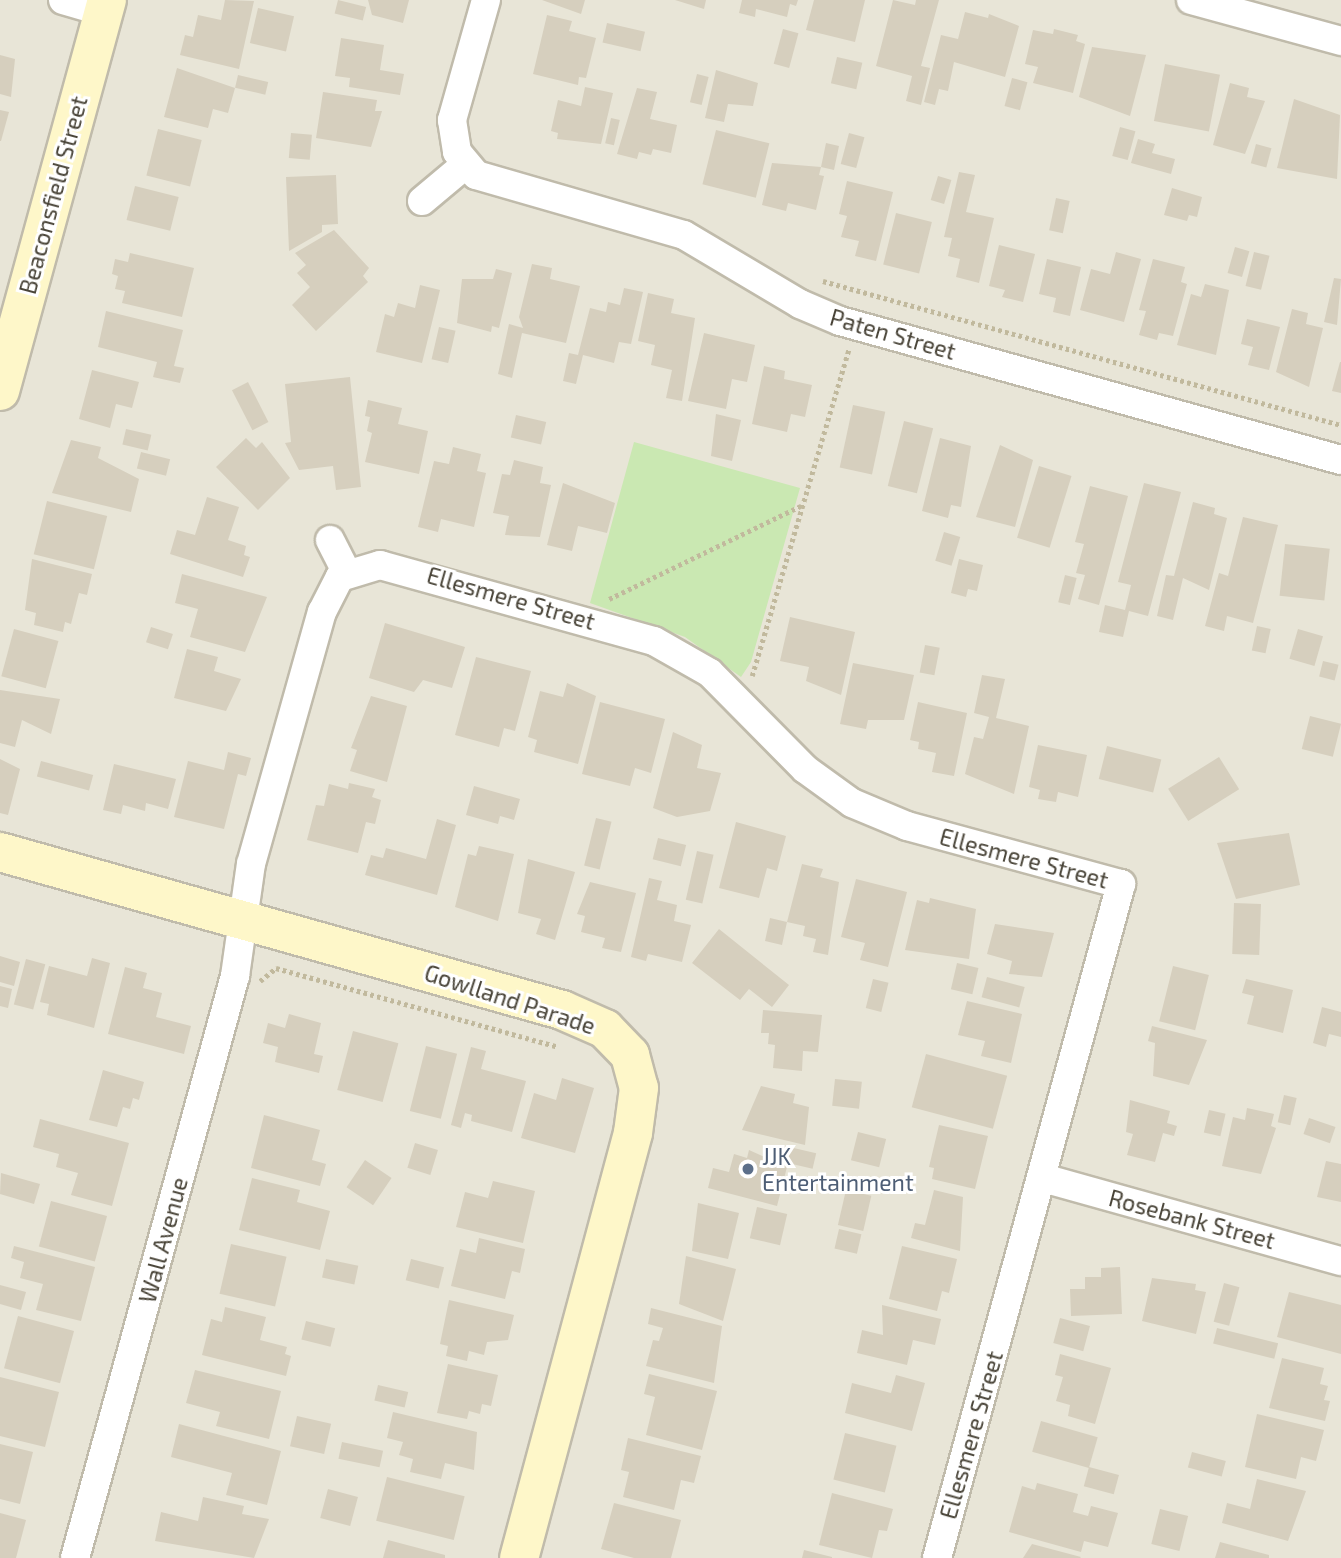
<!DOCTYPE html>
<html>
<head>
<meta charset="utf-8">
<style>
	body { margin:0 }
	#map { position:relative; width:1341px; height:1558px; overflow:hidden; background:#f4f2e9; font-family:"Exo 2",sans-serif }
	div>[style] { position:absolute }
	.residential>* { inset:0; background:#e8e5d7; transform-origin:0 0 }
	.green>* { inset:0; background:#cae8b2 }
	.building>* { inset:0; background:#d6cfbe; transform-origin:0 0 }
	.path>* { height:4.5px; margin-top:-2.25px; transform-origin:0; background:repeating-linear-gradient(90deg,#c1b99d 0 3.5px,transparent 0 7px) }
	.roads { filter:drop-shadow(2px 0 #c0bbab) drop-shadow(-2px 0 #c0bbab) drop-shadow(0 2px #c0bbab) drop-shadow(0 -2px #c0bbab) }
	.street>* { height:28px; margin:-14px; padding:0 14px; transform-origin:14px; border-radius:14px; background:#fff }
	.secondary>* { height:38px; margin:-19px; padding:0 19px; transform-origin:19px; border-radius:19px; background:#fef7c9 }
	.dots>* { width:19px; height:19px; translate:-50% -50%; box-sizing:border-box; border:4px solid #fff; border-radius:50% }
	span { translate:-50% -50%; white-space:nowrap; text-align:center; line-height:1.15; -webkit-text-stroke:6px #fff; paint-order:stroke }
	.street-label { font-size:23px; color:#484337 }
	.service-label { font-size:23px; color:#4e5e75 }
	.left { translate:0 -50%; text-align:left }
</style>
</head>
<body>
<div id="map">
	<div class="residential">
		<div style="left:0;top:0;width:1341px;height:1558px"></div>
	</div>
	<div class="green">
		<div style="clip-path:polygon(634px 442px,800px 488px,751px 662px,741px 677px,685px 637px,590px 603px)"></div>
	</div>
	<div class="building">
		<div style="clip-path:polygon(225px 0,254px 1px,239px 69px,180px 55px,185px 35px,193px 37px,198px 15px,221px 20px)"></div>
		<div style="left:338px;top:0;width:29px;height:14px;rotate:14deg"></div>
		<div style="clip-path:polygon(368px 0,409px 0,403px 23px,372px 15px)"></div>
		<div style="clip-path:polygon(542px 0,585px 0,581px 14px)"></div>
		<div style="clip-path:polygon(675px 0,706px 0,704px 9px)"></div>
		<div style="clip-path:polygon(742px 0,798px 0,796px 6px,790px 4px,787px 17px,756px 9px,755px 17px,739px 13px)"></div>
		<div style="clip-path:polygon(814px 0,865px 0,855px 42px,806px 30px)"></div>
		<div style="clip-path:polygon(893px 0,915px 5px,916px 0,939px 0,921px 66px,930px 68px,921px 105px,906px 101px,912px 76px,876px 66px)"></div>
		<div style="left:258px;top:8px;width:37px;height:36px;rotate:13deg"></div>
		<div style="clip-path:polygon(965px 12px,988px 18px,989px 14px,1019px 26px,1005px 77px,954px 62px,948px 91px,939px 89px,935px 105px,924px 102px,941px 35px,958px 39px)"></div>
		<div style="clip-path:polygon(547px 15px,572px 21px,569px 31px,596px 38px,586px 78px,579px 77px,578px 85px,533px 74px)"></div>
		<div style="left:607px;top:23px;width:39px;height:20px;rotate:13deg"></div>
		<div style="left:783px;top:29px;width:16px;height:36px;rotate:15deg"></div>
		<div style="clip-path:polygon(1054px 29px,1078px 35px,1076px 41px,1085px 44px,1073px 93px,1033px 83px,1038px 67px,1025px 64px,1033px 30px,1053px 34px)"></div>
		<div style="clip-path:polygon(341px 38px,384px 45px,380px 70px,404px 74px,400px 95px,349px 87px,350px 78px,335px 76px)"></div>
		<div style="clip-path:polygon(1092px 47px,1146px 55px,1130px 116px,1079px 97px)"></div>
		<div style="clip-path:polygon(0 55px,15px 59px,11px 97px,0 94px)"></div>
		<div style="left:837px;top:57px;width:26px;height:27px;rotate:13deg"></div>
		<div style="left:1165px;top:64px;width:56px;height:58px;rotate:11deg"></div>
		<div style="clip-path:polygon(177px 68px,235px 88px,228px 113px,213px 109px,208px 128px,164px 117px)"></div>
		<div style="clip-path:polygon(716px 70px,758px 83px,753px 106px,728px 104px,724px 122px,705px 118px)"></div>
		<div style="left:697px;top:74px;width:12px;height:29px;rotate:14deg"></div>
		<div style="left:238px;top:75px;width:31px;height:13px;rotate:13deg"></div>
		<div style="left:1012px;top:78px;width:16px;height:29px;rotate:15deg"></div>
		<div style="clip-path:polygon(1230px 83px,1249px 88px,1247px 97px,1265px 101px,1245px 154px,1213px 145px)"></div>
		<div style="clip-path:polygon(585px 87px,613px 93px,601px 144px,557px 139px,558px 133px,551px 131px,558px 100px,581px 106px)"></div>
		<div style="clip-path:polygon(637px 88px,657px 92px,650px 119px,677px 125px,671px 153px,653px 149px,651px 155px,639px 152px,637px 159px,617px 154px)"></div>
		<div style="clip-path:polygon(323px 92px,377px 100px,375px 111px,382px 111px,371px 147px,316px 138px)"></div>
		<div style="clip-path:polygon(1294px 99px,1340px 115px,1337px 179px,1277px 168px)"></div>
		<div style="clip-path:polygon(0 110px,9px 112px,1px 141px,0 141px)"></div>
		<div style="left:611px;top:118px;width:9px;height:26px;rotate:13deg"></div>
		<div style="left:1120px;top:127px;width:16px;height:30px;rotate:15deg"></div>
		<div style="left:158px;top:129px;width:45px;height:48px;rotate:14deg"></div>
		<div style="left:716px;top:130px;width:55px;height:56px;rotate:14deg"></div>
		<div style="left:291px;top:133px;width:21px;height:25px;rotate:5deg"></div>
		<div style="left:849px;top:133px;width:16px;height:32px;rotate:15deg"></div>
		<div style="clip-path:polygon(1138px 139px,1155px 144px,1152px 153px,1175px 159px,1171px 174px,1131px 163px)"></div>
		<div style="clip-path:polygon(826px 143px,839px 146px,834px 170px,821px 167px,819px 175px,824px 176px,816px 210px,788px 203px,786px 211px,762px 205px,772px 163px,821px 167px)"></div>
		<div style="left:1256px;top:144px;width:16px;height:20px;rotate:15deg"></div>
		<div style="clip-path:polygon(959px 172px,975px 175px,966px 212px,994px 218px,979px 283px,956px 277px,960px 259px,948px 256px,952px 238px,944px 237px)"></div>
		<div style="clip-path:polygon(336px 175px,338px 224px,322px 225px,322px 232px,289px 251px,286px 177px)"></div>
		<div style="left:938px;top:176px;width:14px;height:25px;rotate:17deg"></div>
		<div style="clip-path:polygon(847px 181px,893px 192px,876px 261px,855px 256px,859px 241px,841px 237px,847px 216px,839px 214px)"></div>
		<div style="left:135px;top:186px;width:45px;height:35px;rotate:14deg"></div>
		<div style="clip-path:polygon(1172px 188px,1202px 197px,1197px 217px,1189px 215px,1187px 221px,1164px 215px)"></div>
		<div style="left:1056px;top:198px;width:14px;height:33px;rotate:12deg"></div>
		<div style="left:896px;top:213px;width:37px;height:53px;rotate:14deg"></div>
		<div style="clip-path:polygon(334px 230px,369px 268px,363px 276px,368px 282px,316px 331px,292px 305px,310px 287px,297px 273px,306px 265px,295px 253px)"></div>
		<div style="clip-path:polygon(999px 245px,1035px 254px,1023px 302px,1002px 297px,1005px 290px,989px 286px)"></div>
		<div style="left:1235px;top:247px;width:15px;height:27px;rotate:16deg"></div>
		<div style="clip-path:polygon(1116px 252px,1141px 259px,1124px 322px,1080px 310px,1091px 269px,1110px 274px)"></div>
		<div style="left:1254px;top:252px;width:16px;height:35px;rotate:14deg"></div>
		<div style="clip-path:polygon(130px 253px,194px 268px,182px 317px,122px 303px,125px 291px,115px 289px,118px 276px,112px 274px,115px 259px,128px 262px)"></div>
		<div style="clip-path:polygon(1047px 259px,1081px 267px,1070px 316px,1053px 312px,1056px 298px,1039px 294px)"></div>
		<div style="clip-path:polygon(1153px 259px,1185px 267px,1181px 282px,1187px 284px,1173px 336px,1159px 333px,1157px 340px,1139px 335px,1146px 311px,1139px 310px)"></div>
		<div style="clip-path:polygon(532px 264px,552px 268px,550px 279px,580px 286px,566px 343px,522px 333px,512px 378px,498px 374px,509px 324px,523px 328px,519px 317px)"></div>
		<div style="clip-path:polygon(496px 269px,512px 273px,499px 328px,492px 326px,491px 332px,457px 323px,462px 279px,493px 279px)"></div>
		<div style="clip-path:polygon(1334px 278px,1341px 279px,1337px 325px,1324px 322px)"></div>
		<div style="clip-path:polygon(1205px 284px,1229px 290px,1216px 355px,1177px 345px,1191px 294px,1201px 297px)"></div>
		<div style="clip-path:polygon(420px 285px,440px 290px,422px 363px,376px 352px,385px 314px,394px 317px,398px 303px,415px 308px)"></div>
		<div style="clip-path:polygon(624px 288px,643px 292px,631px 344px,619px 342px,614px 363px,583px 355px,576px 384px,563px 381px,569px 353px,578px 355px,590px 308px,606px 312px,608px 302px,620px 305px)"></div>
		<div style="clip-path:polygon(648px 293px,674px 299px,671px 313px,695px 318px,682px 401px,666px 398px,672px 370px,651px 365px,655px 345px,638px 341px)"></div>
		<div style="clip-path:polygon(1292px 309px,1308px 313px,1306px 324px,1323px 328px,1309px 387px,1276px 372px)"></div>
		<div style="clip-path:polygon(106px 311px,183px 330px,174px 366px,184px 368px,180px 383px,153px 377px,157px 362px,98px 347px)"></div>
		<div style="clip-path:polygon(1247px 319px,1280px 327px,1269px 370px,1248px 365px,1253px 347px,1241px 344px)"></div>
		<div style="left:439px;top:327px;width:17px;height:33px;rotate:13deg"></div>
		<div style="clip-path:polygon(704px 333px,755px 345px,747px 382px,732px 379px,726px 409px,688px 401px)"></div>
		<div style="clip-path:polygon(1340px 362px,1341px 362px,1341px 393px,1332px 391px)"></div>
		<div style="clip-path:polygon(764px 366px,785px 371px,784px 379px,812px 385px,805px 417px,791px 414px,787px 432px,752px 424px)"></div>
		<div style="clip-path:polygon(92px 370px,139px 382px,132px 408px,116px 404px,110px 428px,79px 419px)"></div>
		<div style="clip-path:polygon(350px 377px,361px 487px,336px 490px,333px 466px,299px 470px,285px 443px,291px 442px,285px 384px)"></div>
		<div style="left:248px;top:382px;width:45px;height:18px;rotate:63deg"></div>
		<div style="clip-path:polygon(368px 400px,402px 408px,398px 424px,428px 431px,419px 474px,365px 462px,372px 433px,367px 431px,370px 417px,365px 416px)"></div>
		<div style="left:853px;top:405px;width:33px;height:64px;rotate:12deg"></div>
		<div style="clip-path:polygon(716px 414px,741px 420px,732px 461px,711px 456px)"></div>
		<div style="left:516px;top:415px;width:31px;height:23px;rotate:13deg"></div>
		<div style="left:904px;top:421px;width:30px;height:67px;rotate:14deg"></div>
		<div style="left:126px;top:429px;width:26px;height:16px;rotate:13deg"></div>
		<div style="clip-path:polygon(246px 438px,256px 448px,262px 442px,290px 478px,258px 510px,216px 467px)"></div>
		<div style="clip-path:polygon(940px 438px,971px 446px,961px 507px,951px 505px,948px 518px,922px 511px)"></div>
		<div style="clip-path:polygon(71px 440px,101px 447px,98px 458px,139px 479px,131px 512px,52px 493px)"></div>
		<div style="clip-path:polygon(1000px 445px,1033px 460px,1015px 527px,976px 517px)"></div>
		<div style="clip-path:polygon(453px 447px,481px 454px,477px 471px,486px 473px,474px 527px,441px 519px,438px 532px,418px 527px,434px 461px,449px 464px)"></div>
		<div style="left:141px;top:452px;width:30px;height:17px;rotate:14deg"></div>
		<div style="clip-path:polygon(514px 460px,543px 467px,540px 483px,551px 485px,540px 537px,505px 535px,509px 516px,493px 513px,502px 474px,510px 475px)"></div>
		<div style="left:1039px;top:466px;width:34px;height:75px;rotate:17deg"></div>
		<div style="clip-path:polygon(563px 483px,615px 503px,607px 533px,578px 526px,572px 551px,547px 545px)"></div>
		<div style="clip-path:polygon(1144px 483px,1181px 492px,1148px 616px,1129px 611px,1123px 637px,1099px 632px,1105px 605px,1125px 610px,1131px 585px,1118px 582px)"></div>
		<div style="clip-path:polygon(1090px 486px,1128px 496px,1099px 605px,1078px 599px,1085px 575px,1076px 573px,1084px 544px,1075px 542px)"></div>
		<div style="clip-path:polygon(207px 497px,239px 507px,228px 540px,246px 546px,244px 555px,250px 557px,243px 577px,170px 554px,177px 530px,195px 535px)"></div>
		<div style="left:47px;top:501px;width:62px;height:55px;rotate:14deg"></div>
		<div style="clip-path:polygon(1193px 502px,1215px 508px,1214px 514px,1227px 518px,1209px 590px,1183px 578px,1173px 620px,1157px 616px,1166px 575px,1174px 576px)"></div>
		<div style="clip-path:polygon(1243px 517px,1278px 525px,1253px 623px,1227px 616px,1224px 631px,1205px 626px,1219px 573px,1228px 576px)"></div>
		<div style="left:944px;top:532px;width:17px;height:30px;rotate:17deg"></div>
		<div style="left:1285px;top:544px;width:45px;height:52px;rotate:6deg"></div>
		<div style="clip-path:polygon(32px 559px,92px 574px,87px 595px,79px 593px,71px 624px,65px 622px,63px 632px,34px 625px,36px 613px,25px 610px)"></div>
		<div style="clip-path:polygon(959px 559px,983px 565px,977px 591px,968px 589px,966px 597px,951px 593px)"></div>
		<div style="clip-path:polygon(182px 574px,267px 597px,245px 652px,190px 637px,198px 609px,175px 603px)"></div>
		<div style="left:1065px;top:575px;width:12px;height:28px;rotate:14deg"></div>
		<div style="clip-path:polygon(790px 617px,855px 632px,841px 695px,806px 681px,809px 667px,780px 661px)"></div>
		<div style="clip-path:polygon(385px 623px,465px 647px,452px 688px,423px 680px,414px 692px,369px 678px)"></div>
		<div style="left:1257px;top:626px;width:14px;height:25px;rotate:12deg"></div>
		<div style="left:151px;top:627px;width:23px;height:16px;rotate:18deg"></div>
		<div style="left:14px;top:629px;width:46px;height:49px;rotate:15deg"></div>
		<div style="left:1298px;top:629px;width:26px;height:31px;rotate:16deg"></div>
		<div style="left:925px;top:645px;width:15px;height:28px;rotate:11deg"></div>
		<div style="clip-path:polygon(187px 649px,218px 657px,214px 671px,241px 679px,226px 711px,174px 698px)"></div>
		<div style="clip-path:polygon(476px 657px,531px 671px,515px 731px,504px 728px,499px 747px,455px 735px)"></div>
		<div style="left:1323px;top:661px;width:16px;height:16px;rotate:14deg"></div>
		<div style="clip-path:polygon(853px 663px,914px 675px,904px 720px,868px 720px,866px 729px,840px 724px)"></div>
		<div style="clip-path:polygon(982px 675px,1005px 679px,996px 718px,1029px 726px,1014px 794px,965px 774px,974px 737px,983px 739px,989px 717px,974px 713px)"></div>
		<div style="clip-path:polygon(567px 683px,596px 696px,578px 764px,534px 752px,537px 740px,528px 737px,540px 691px,563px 697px)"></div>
		<div style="clip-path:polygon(0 690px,60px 699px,51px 734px,22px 720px,15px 747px,0 743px)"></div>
		<div style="clip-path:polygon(371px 696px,407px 706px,387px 782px,350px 771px,357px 750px,351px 748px)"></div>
		<div style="clip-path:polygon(600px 702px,665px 719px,651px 773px,635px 768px,630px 786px,582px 774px)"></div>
		<div style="clip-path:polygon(918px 702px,967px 713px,954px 776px,932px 772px,936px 753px,918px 749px,919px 742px,910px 740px)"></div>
		<div style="left:1310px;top:716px;width:32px;height:34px;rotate:14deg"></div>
		<div style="clip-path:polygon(673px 732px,702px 745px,697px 768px,721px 773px,710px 811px,677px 817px,653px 808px)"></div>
		<div style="clip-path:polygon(1038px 745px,1087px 755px,1078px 797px,1058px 792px,1056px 802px,1038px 799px,1040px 790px,1029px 787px)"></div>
		<div style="left:1107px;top:746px;width:56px;height:34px;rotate:14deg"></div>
		<div style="clip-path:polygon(228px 752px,251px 758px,246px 776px,238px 774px,224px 829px,174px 817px,188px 761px,224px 770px)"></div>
		<div style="left:1219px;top:757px;width:38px;height:60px;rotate:58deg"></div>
		<div style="clip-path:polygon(0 759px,20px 769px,8px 815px,0 813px)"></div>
		<div style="left:41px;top:761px;width:54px;height:16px;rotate:15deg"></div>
		<div style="clip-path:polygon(114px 764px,176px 779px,168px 809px,146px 803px,145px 811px,123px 805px,121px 814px,103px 810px)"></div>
		<div style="clip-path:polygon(349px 783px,375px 789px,372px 797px,381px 800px,375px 824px,366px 822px,358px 853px,307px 840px,316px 805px,324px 806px,329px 784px,348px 789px)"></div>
		<div style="clip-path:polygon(474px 786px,520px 799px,514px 820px,500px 816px,498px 824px,466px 815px)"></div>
		<div style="left:596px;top:818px;width:16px;height:49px;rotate:14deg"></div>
		<div style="clip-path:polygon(437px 819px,456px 825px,437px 895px,365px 875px,371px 855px,383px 858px,386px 848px,426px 859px)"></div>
		<div style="clip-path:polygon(736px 822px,786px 836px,777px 871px,767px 868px,759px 898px,719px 888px)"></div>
		<div style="clip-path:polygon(1289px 833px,1300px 885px,1236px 899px,1217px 843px)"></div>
		<div style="left:658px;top:838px;width:29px;height:22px;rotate:14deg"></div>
		<div style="clip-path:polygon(479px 846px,514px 854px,498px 921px,455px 907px,468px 854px,476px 856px)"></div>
		<div style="left:697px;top:851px;width:17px;height:50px;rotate:13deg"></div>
		<div style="clip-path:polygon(528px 859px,575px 872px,555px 940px,536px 934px,541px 919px,518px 913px)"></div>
		<div style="clip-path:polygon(802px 864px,823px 869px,820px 877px,839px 882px,828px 955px,813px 952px,816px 939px,803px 936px,805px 926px,787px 922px,782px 945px,765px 941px,770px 918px,787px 922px)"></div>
		<div style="clip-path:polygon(649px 878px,662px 881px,657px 900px,677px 905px,674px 921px,691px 925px,682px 962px,648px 954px,646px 961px,631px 957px)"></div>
		<div style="clip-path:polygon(856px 879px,907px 892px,888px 967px,860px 960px,865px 943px,841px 937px)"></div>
		<div style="clip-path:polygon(590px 882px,636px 893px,621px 952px,602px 948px,605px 938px,581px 932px,585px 916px,577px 914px)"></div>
		<div style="clip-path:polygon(930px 898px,976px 909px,969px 959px,905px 950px,917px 900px,929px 903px)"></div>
		<div style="left:1234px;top:903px;width:27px;height:51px;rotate:2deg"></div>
		<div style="clip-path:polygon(995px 924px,1054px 933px,1042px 977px,1009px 974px,1012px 961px,987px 954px)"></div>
		<div style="clip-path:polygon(719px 929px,789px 985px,772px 1007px,749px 989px,740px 1000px,692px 963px)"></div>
		<div style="clip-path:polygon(0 956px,20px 962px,14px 986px,0 982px)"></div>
		<div style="clip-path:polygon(92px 958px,110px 963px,94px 1028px,47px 1015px,49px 1004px,40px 1002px,49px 966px,87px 976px)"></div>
		<div style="left:26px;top:959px;width:20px;height:47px;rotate:15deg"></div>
		<div style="left:957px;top:963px;width:22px;height:27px;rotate:13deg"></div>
		<div style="left:1173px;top:966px;width:37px;height:57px;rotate:14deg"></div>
		<div style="clip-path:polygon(125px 967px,147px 973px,143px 988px,162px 993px,156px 1017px,191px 1026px,184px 1054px,108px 1034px)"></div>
		<div style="left:987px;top:977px;width:39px;height:21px;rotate:15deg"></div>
		<div style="left:873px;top:979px;width:16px;height:30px;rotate:14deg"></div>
		<div style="clip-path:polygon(1246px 979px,1293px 990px,1283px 1033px,1247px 1024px,1254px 996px,1242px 993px)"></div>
		<div style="clip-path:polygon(0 986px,12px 989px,8px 1008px,0 1006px)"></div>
		<div style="clip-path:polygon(967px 1001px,1022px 1014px,1011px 1063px,981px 1056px,985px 1041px,958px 1035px)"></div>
		<div style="clip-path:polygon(1322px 1007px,1341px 1012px,1341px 1037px,1329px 1034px,1326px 1047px,1313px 1043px)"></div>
		<div style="clip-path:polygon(763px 1010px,822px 1015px,818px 1052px,803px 1051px,802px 1071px,773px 1068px,775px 1045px,768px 1044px,769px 1033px,761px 1033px)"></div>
		<div style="clip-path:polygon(289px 1014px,321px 1023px,314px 1054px,323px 1056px,319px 1073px,275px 1062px,278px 1047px,263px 1043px,268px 1023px,285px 1028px)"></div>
		<div style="clip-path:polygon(1152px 1026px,1207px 1040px,1189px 1085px,1153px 1076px,1155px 1043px,1148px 1041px)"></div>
		<div style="left:353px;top:1031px;width:47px;height:61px;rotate:15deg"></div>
		<div style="left:426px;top:1046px;width:32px;height:67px;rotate:14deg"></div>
		<div style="clip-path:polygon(471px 1047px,486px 1051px,481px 1069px,526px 1081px,512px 1132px,471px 1121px,472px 1115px,465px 1113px,461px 1128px,451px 1125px)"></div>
		<div style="left:926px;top:1054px;width:84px;height:55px;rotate:15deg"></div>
		<div style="clip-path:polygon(103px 1070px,144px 1082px,139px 1100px,133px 1098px,130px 1109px,123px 1107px,117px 1127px,89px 1120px)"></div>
		<div style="clip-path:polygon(562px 1078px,594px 1088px,575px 1153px,521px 1138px,534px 1093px,556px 1100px)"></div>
		<div style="left:835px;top:1079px;width:27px;height:27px;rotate:6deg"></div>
		<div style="clip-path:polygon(761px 1086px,795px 1094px,793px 1103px,809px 1107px,805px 1145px,742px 1130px)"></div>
		<div style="left:1284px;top:1095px;width:13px;height:28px;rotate:13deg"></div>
		<div style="clip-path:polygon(1130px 1100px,1170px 1111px,1167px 1123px,1177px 1126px,1174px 1136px,1163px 1133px,1155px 1162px,1127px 1155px,1133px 1134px,1126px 1132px)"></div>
		<div style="clip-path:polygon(1247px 1108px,1274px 1114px,1271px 1126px,1276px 1128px,1261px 1174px,1222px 1166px,1233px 1117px,1245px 1120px)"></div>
		<div style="left:1209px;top:1110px;width:17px;height:23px;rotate:13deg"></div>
		<div style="clip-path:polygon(264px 1115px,320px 1130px,312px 1160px,326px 1164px,320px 1186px,251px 1168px)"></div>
		<div style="left:1309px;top:1118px;width:28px;height:17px;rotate:19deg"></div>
		<div style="clip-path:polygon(40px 1119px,129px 1143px,112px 1206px,71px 1195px,78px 1173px,56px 1167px,59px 1154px,33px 1147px)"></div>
		<div style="clip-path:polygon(939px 1125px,988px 1136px,975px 1189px,932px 1179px,934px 1168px,929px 1167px)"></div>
		<div style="left:858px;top:1132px;width:29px;height:29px;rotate:14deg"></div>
		<div style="left:415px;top:1143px;width:24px;height:26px;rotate:17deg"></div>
		<div style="left:785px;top:1146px;width:32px;height:16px;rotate:13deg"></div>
		<div style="clip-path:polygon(749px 1150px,787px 1167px,777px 1206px,708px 1188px,713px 1168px,729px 1172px,734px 1154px,747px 1158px)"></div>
		<div style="left:365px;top:1160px;width:32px;height:33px;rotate:34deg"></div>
		<div style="clip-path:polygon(1326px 1161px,1341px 1164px,1341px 1202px,1317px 1197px)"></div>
		<div style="clip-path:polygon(1px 1173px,40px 1184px,34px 1204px,0 1194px)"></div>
		<div style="clip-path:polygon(252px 1178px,300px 1190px,297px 1202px,330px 1211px,320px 1250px,239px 1230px)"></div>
		<div style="clip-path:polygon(493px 1181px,535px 1191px,523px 1243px,456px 1227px,465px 1192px,488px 1198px)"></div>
		<div style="left:846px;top:1190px;width:26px;height:36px;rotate:13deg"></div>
		<div style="clip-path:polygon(934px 1190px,963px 1197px,960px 1251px,911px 1238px,915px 1223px,925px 1225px)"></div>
		<div style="left:51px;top:1201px;width:58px;height:47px;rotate:15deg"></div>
		<div style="clip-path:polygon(698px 1203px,739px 1213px,728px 1259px,692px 1251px)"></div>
		<div style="left:757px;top:1207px;width:31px;height:32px;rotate:13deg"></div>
		<div style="left:839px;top:1229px;width:23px;height:20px;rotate:13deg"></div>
		<div style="clip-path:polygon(479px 1238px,525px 1249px,520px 1273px,512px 1271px,505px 1299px,451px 1286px,460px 1249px,476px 1253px)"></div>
		<div style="left:231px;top:1244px;width:57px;height:51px;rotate:13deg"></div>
		<div style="clip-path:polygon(14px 1246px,95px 1267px,81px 1321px,36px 1310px,43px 1284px,20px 1278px,24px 1262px,11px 1258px)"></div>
		<div style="clip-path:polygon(902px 1246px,957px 1259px,949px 1293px,942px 1291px,937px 1311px,889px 1299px)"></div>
		<div style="clip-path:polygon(686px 1256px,736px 1269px,723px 1321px,679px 1304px)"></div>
		<div style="left:326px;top:1259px;width:33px;height:19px;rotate:12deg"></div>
		<div style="left:411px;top:1259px;width:34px;height:22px;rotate:14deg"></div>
		<div style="clip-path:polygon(1120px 1267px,1122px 1314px,1071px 1316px,1070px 1289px,1085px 1289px,1085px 1277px,1101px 1277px,1101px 1268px)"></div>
		<div style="clip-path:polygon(1152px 1278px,1196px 1284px,1195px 1290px,1206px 1292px,1196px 1334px,1142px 1321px)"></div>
		<div style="left:1224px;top:1283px;width:16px;height:40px;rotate:15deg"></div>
		<div style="clip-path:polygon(0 1285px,26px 1292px,21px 1310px,0 1304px)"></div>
		<div style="clip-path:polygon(1289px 1292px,1341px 1305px,1341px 1354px,1277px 1337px)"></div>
		<div style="clip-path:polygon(449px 1300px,514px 1315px,508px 1340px,487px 1342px,484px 1355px,469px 1351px,467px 1361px,446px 1356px,448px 1346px,440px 1344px)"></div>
		<div style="clip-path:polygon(882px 1305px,941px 1319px,935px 1345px,913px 1340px,907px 1365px,857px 1353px,862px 1330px,883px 1335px)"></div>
		<div style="clip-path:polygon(225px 1307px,266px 1317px,260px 1340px,287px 1347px,285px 1354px,291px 1356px,286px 1376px,202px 1355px,211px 1319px,222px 1322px)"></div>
		<div style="clip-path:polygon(651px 1308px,722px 1326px,714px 1383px,646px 1366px,653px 1340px,659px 1341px,663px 1328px,648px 1324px)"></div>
		<div style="left:18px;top:1316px;width:58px;height:54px;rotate:15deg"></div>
		<div style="left:1060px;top:1318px;width:31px;height:26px;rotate:15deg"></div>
		<div style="left:306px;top:1321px;width:30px;height:19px;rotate:14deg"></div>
		<div style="left:1217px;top:1328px;width:63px;height:16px;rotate:14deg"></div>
		<div style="clip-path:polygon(1060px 1354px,1111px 1368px,1095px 1424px,1068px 1416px,1070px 1405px,1056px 1401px,1063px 1377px,1055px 1375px)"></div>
		<div style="clip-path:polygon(1282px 1358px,1324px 1368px,1320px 1384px,1328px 1386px,1324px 1400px,1330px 1401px,1325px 1421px,1269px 1408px)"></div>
		<div style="clip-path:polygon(448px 1364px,498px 1375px,491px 1406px,482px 1404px,480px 1414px,469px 1411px,467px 1419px,437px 1413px)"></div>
		<div style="clip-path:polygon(195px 1370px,281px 1391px,269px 1439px,216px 1426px,220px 1412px,186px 1403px)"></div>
		<div style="clip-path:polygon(649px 1374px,717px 1391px,702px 1450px,646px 1435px,655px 1397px,644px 1394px)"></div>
		<div style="clip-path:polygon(896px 1375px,925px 1383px,912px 1431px,845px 1413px,852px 1383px,891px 1393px)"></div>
		<div style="clip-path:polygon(0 1377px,59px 1392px,45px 1447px,0 1436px)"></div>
		<div style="left:378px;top:1385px;width:31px;height:16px;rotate:13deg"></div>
		<div style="clip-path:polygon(393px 1412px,477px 1432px,474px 1470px,445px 1463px,441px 1479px,410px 1472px,413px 1459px,399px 1455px,403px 1442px,387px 1438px)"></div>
		<div style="clip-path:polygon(1257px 1414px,1324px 1430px,1316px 1461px,1301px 1457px,1296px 1479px,1245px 1467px)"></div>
		<div style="left:297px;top:1416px;width:35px;height:31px;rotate:13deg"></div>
		<div style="left:1041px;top:1421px;width:59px;height:32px;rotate:16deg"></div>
		<div style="clip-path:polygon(179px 1424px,281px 1451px,267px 1505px,226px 1495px,232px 1473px,171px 1457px)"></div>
		<div style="left:845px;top:1433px;width:53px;height:48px;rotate:14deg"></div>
		<div style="clip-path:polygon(628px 1438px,701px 1456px,694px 1483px,681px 1480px,674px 1510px,623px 1497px,629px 1472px,621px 1470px)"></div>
		<div style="left:342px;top:1442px;width:42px;height:17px;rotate:12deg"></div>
		<div style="clip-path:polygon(0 1444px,33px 1452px,20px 1504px,0 1499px)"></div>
		<div style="left:1192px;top:1452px;width:35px;height:16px;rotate:15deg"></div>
		<div style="left:1089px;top:1467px;width:31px;height:20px;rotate:15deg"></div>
		<div style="left:387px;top:1477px;width:80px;height:45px;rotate:14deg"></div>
		<div style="clip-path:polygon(1257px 1479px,1306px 1491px,1288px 1541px,1222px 1523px,1227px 1503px,1250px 1509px)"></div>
		<div style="clip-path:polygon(1037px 1483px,1078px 1494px,1073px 1512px,1088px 1516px,1091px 1506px,1118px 1513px,1108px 1547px,1084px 1541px,1081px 1552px,1009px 1532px,1022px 1486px,1035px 1490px)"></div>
		<div style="left:328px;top:1489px;width:31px;height:30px;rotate:15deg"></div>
		<div style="clip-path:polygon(832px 1493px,893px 1509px,887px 1531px,879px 1530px,872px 1558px,819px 1545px)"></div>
		<div style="clip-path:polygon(203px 1497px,244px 1506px,242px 1514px,269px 1519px,254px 1558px,155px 1541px,161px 1512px,198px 1521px)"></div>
		<div style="clip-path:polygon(614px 1503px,681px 1520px,671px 1558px,634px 1558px,601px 1549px)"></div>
		<div style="left:1160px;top:1509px;width:29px;height:36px;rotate:14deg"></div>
		<div style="clip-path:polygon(0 1513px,26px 1520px,16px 1558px,0 1558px)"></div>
		<div style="clip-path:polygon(388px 1540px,445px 1555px,445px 1558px,383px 1558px)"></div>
		<div style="clip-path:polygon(1220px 1542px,1269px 1555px,1269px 1558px,1215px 1558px)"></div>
		<div style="clip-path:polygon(1032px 1544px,1081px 1557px,1080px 1558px,1023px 1558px)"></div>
		<div style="clip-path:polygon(804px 1550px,832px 1557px,832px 1558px,802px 1558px)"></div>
	</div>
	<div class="path">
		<div style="left:823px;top:281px;width:538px;rotate:15.54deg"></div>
		<div style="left:609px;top:599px;width:216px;rotate:-25.9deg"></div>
		<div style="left:752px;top:676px;width:341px;rotate:-73.5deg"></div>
		<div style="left:260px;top:981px;width:21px;rotate:-39deg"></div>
		<div style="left:276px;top:968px;width:291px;rotate:15.6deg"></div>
	</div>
	<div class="roads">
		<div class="street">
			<div style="left:63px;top:0;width:43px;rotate:16.3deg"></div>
			<div style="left:486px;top:0;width:125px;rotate:105.8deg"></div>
			<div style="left:452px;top:120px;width:32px;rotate:81deg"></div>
			<div style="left:457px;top:152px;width:30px;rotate:50deg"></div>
			<div style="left:476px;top:175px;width:216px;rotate:16.1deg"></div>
			<div style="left:684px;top:235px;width:135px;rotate:30.7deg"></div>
			<div style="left:800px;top:304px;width:43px;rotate:23deg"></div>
			<div style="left:840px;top:321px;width:520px;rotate:15.51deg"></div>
			<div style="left:1191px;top:0;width:156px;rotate:15.3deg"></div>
			<div style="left:422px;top:201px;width:56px;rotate:-39.9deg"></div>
			<div style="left:330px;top:540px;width:37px;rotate:63deg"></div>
			<div style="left:1043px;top:1178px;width:309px;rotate:15.6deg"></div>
			<div style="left:75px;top:1558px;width:604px;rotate:-74.63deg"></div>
			<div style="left:235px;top:976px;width:113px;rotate:-81.9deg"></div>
			<div style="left:251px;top:864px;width:262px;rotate:-74.3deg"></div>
			<div style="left:322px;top:612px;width:39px;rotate:-63deg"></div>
			<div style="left:340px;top:577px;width:42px;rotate:-16.7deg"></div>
			<div style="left:380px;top:565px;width:284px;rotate:15.5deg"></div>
			<div style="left:654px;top:641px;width:64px;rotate:29.7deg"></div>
			<div style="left:710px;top:673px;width:135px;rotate:45.3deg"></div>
			<div style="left:805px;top:769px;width:58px;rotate:35.9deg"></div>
			<div style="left:852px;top:803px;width:60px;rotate:22.7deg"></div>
			<div style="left:907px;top:826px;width:222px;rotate:15.2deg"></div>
			<div style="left:1121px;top:884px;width:699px;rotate:105.27deg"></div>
		</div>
		<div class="secondary">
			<div style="left:0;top:391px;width:405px;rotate:-74.7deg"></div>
			<div style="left:0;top:852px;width:584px;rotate:15.7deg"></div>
			<div style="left:562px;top:1010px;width:47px;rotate:23.8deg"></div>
			<div style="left:605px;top:1029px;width:36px;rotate:46deg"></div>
			<div style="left:630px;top:1055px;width:34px;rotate:75deg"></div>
			<div style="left:639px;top:1088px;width:45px;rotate:97.6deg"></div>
			<div style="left:633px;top:1133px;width:440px;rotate:105deg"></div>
		</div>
	</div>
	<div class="dots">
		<div style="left:748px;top:1169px;background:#5c6f8a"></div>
	</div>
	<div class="street-label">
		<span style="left:53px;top:195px;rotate:-75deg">Beaconsfield Street</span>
		<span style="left:893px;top:334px;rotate:16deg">Paten Street</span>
		<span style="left:511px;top:598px;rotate:16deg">Ellesmere Street</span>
		<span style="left:1024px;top:858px;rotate:15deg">Ellesmere Street</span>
		<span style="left:510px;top:999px;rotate:18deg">Gowlland Parade</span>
		<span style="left:1192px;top:1219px;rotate:15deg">Rosebank Street</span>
		<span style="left:163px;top:1240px;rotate:-75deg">Wall Avenue</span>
		<span style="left:971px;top:1435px;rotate:-74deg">Ellesmere Street</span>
	</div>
	<div class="service-label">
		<span class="left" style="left:762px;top:1169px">JJK<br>Entertainment</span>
	</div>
</div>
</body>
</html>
